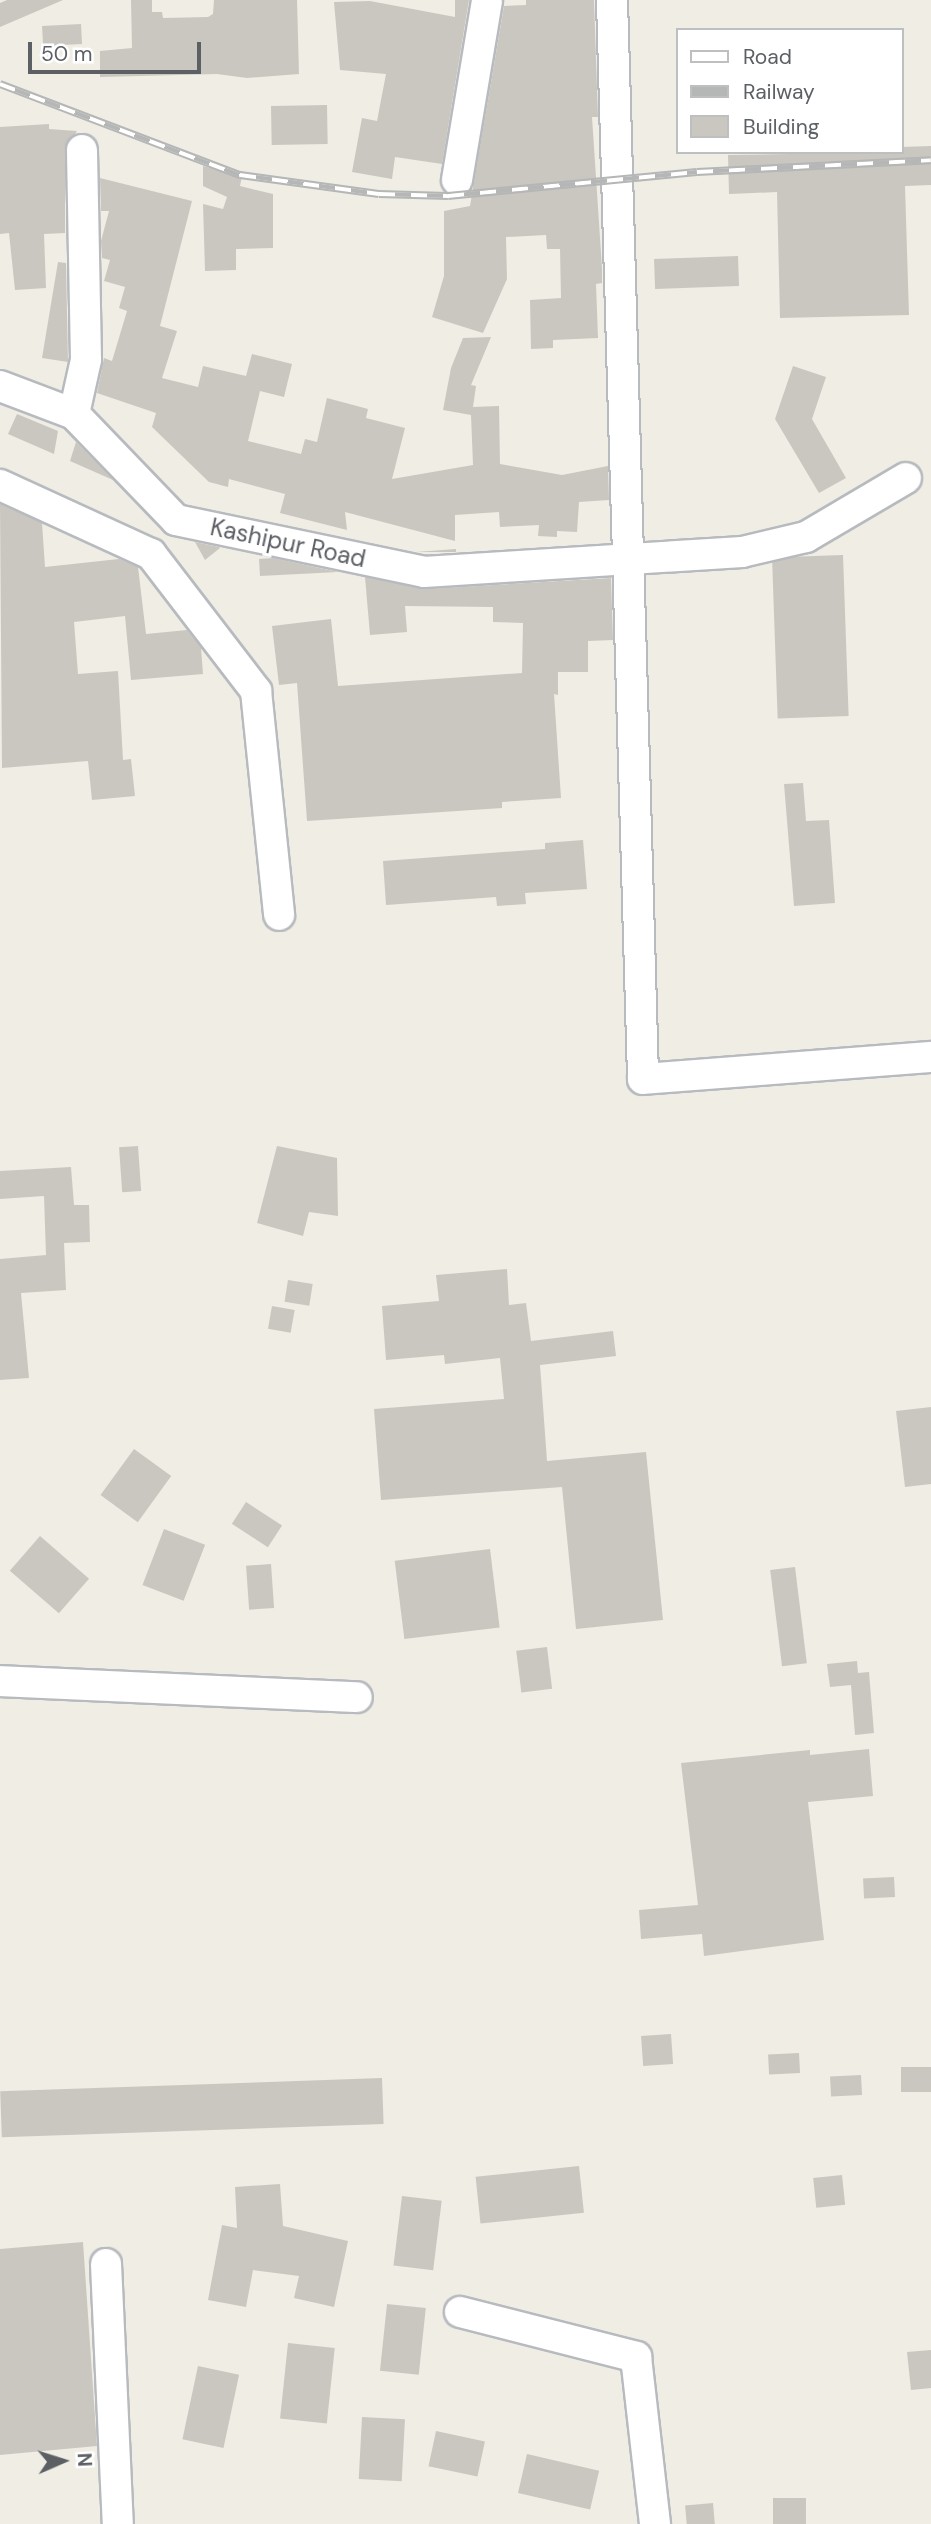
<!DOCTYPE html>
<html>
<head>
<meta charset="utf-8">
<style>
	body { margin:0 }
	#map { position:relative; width:931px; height:2524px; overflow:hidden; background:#efede4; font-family:"DM Sans",sans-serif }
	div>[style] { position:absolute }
	.building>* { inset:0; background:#cac7c1; transform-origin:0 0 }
	.roads { filter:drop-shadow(2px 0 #b7babe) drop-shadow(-2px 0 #b7babe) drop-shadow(0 2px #b7babe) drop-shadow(0 -2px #b7babe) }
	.minor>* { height:30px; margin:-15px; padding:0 15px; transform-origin:15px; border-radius:15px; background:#fff }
	.rail>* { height:8px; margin-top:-4px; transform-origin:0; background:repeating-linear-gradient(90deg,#fff 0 16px,#b5b6b6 0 32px); box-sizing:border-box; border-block:2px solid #b5b6b6 }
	span { translate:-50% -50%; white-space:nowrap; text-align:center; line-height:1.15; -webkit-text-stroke:7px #fff; paint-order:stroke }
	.street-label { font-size:24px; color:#5c6065 }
	.legend { position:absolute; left:676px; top:28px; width:228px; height:126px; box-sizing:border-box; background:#fff; border:2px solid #bebfc1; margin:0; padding:9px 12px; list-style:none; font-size:21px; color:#5c6065 }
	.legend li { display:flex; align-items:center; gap:14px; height:35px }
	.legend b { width:35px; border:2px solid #bebfc1 }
	.north { position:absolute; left:28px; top:2426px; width:70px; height:70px; -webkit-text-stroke:5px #fff; paint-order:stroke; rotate:87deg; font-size:19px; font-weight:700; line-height:28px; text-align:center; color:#5c6065 }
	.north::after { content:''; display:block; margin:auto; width:24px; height:32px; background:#5c6065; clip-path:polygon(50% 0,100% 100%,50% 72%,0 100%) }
	.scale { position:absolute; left:28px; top:42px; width:173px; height:32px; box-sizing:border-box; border:4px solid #5c6065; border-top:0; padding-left:9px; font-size:21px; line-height:24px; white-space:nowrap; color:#5c6065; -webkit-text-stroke:5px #fff; paint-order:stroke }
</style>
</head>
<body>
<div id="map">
	<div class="building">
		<div style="clip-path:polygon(7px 0,63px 0,0 27px,0 3px)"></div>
		<div style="clip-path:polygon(131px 0,152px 0,152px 12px,162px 12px,163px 18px,208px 17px,213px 14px,214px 0,297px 0,299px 74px,247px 78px,217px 74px,100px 77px,100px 51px,132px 48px)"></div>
		<div style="clip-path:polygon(455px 0,469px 0,442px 164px,395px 157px,392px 179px,352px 172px,362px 118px,377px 121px,386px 74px,340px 70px,334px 2px,370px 1px,455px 17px)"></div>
		<div style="clip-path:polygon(526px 0,594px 0,598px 117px,592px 117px,602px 268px,602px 283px,596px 284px,598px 338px,553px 340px,553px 348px,531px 349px,530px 300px,561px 298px,560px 249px,547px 249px,546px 235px,506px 237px,507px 279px,483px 333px,432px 317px,444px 276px,444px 211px,470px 206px,504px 6px,526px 5px)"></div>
		<div style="left:81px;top:24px;width:20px;height:39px;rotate:87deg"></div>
		<div style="left:327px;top:105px;width:39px;height:56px;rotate:89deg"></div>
		<div style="clip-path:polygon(49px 124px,49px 129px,77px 131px,65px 150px,65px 233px,44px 234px,46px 288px,15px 290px,9px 233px,0 234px,0 127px)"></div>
		<div style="clip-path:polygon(931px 146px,931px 185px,905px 186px,909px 315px,780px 318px,777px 192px,729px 194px,728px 155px,901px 152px,901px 147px)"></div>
		<div style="clip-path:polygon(203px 166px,242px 176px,240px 186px,273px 194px,273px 248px,236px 249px,236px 270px,205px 271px,203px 204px,223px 209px,227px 197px,203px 186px)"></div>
		<div style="clip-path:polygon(100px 178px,192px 201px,160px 326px,177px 331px,162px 378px,198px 387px,203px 366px,246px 376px,252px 354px,292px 364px,284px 397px,260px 391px,248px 441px,301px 454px,305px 439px,317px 442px,327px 398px,368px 409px,366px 418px,405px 428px,392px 479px,473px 465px,471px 415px,443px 410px,451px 368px,463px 338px,491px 337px,471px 385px,476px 386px,473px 407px,499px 406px,500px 464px,562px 475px,608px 466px,609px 500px,579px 502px,577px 532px,557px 531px,557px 537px,538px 536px,539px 525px,500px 527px,499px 512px,455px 515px,455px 541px,345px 512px,347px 530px,280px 513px,285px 494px,229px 479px,228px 487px,209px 482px,152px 427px,156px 413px,97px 393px,104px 358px,112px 361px,127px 311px,119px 308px,125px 287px,104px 281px,110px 260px,102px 258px,101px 241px,109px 211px,101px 211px)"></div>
		<div style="left:738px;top:256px;width:30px;height:84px;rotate:88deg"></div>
		<div style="clip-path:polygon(58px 262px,66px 263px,68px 362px,42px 358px)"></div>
		<div style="clip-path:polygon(793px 366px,826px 377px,812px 419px,846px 478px,819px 493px,775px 419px)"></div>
		<div style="clip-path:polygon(17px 414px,58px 431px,54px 454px,8px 434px)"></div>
		<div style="clip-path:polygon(76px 442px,113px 480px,70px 461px)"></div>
		<div style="clip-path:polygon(0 504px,42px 523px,45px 567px,119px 559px,138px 567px,146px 634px,187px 630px,201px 648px,203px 674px,131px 680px,125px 616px,74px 622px,78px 674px,118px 671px,123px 760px,131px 759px,135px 796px,92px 800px,88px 761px,2px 768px)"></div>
		<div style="clip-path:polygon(195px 542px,219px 547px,220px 548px,205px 560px)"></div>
		<div style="clip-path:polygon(456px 549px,456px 552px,416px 552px)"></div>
		<div style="left:843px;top:555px;width:161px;height:71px;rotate:88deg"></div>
		<div style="clip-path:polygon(273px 558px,338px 572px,260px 576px,259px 559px)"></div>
		<div style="clip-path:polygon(365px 577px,425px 589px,611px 578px,613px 640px,588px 641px,588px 672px,558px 672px,558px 695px,554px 694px,561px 798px,502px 802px,502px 808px,307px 821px,297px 683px,279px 685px,272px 626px,331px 619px,338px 686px,522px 673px,523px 623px,493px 622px,493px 607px,405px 606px,407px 632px,370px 635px)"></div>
		<div style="clip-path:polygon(803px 783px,806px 821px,829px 820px,835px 903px,794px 906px,784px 784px)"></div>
		<div style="clip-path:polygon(583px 840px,587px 889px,525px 893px,526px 904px,497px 906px,496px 897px,386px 905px,383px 861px,545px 849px,545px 843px)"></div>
		<div style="left:138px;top:1146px;width:45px;height:19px;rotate:86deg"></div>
		<div style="clip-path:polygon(277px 1146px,337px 1158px,338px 1216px,309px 1212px,303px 1236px,257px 1223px)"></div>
		<div style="clip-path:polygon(71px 1167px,74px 1205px,89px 1205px,90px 1242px,64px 1243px,66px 1290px,21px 1293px,29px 1378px,0 1380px,0 1259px,46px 1255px,44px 1196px,0 1199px,0 1171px)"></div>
		<div style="clip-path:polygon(507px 1269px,509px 1305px,526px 1303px,531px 1341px,613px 1331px,616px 1356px,540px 1365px,547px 1461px,646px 1452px,663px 1620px,576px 1629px,562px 1487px,381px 1500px,374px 1409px,504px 1399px,500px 1358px,445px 1364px,444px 1355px,386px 1360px,382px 1306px,439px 1301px,436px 1275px)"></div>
		<div style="left:288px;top:1280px;width:25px;height:22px;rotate:9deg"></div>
		<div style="left:272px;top:1306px;width:23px;height:23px;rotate:10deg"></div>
		<div style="clip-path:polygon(931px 1407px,931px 1484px,905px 1487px,896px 1411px)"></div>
		<div style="left:134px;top:1449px;width:46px;height:57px;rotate:36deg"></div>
		<div style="left:246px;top:1502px;width:43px;height:26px;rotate:33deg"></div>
		<div style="left:164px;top:1529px;width:44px;height:60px;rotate:21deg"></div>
		<div style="left:40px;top:1536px;width:65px;height:46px;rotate:41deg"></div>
		<div style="left:490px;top:1549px;width:79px;height:96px;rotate:83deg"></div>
		<div style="left:271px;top:1564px;width:44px;height:25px;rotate:86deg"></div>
		<div style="left:795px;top:1567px;width:97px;height:25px;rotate:83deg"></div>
		<div style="left:547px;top:1647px;width:42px;height:31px;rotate:83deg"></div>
		<div style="clip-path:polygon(857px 1661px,858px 1673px,869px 1672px,874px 1733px,855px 1735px,851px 1685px,830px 1687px,827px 1664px)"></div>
		<div style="clip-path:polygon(869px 1749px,873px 1796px,808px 1802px,824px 1940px,704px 1956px,702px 1934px,641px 1939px,639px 1910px,698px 1905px,681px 1763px,810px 1750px,810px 1755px)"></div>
		<div style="left:894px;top:1877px;width:20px;height:31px;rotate:87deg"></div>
		<div style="left:671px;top:2034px;width:30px;height:30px;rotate:86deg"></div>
		<div style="left:799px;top:2053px;width:20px;height:31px;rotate:87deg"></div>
		<div style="left:931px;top:2067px;width:25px;height:30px;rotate:90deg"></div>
		<div style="left:861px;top:2075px;width:20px;height:31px;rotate:87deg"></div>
		<div style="left:382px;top:2078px;width:46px;height:382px;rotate:88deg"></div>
		<div style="left:579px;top:2166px;width:47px;height:104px;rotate:84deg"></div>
		<div style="left:842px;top:2175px;width:30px;height:29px;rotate:84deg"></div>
		<div style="clip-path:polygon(280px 2184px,283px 2226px,348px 2241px,334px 2307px,294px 2298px,299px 2276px,253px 2270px,246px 2307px,208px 2300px,222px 2225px,237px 2228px,235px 2187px)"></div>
		<div style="left:402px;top:2196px;width:40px;height:70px;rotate:7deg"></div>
		<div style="clip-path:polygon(83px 2242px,97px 2446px,0 2455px,0 2249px)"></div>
		<div style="left:387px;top:2304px;width:39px;height:67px;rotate:6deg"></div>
		<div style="left:288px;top:2343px;width:47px;height:76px;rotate:6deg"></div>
		<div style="clip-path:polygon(931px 2350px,931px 2388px,911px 2390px,907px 2352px)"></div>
		<div style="left:198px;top:2366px;width:42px;height:75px;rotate:12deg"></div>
		<div style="left:362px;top:2417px;width:43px;height:62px;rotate:3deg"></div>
		<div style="left:436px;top:2431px;width:50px;height:36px;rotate:12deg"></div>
		<div style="left:527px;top:2454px;width:74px;height:40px;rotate:13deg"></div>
		<div style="left:773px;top:2498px;width:33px;height:26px"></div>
		<div style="left:713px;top:2503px;width:21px;height:28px;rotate:85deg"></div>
	</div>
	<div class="roads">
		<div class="minor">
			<div style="left:612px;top:0;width:1079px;rotate:88.35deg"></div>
			<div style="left:643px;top:1079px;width:289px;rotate:-4.4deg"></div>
			<div style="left:457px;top:180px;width:182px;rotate:-80.5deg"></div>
			<div style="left:0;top:386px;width:79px;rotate:20.7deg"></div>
			<div style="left:74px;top:414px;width:147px;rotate:46.1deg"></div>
			<div style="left:176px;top:520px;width:253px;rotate:11.8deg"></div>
			<div style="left:424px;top:572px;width:319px;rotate:-3.6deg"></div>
			<div style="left:742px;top:552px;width:66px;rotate:-13.2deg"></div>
			<div style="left:806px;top:537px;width:116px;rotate:-30.5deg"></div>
			<div style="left:74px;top:414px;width:55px;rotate:-77.5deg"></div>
			<div style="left:86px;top:360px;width:210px;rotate:-91.1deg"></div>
			<div style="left:0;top:485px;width:166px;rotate:24.6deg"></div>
			<div style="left:151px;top:554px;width:173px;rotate:52.5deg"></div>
			<div style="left:256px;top:691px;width:225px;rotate:84.1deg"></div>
			<div style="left:0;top:1681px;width:357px;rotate:2.6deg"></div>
			<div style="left:106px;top:2264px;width:260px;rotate:87.4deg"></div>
			<div style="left:460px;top:2312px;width:182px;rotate:14.3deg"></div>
			<div style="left:636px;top:2357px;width:168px;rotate:83.5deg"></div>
		</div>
	</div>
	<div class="rail">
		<div style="left:0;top:84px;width:257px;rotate:20.8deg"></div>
		<div style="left:240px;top:175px;width:140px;rotate:7.8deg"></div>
		<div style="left:379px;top:194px;width:69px;rotate:1.7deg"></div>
		<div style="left:448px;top:196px;width:250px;rotate:-5.5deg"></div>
		<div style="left:697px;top:172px;width:234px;rotate:-2.9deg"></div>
	</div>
	<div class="street-label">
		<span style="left:288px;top:543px;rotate:12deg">Kashipur Road</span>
	</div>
	<ul class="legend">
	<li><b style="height:9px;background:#fff"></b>Road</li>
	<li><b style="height:9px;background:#b5b6b6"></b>Railway</li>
	<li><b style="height:19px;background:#cac7c1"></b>Building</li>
	</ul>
	<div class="north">N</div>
	<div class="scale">50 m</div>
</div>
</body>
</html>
